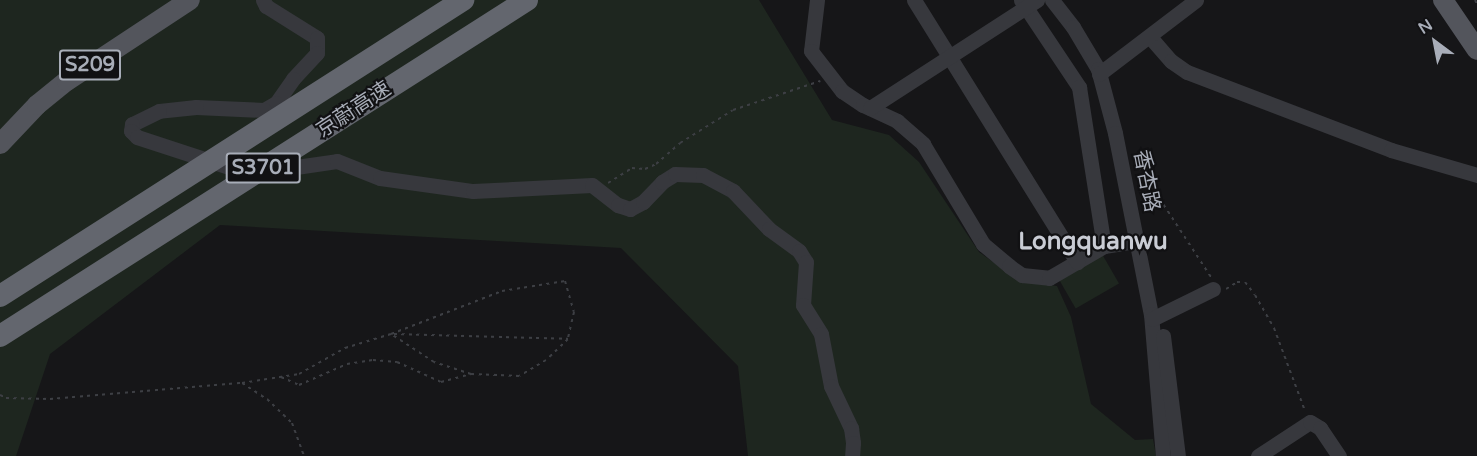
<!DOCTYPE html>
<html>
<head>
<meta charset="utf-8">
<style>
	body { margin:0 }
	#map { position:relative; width:1477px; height:456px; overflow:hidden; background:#161618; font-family:"Varela Round","Noto Sans SC",sans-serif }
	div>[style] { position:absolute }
	.green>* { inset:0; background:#1e261f; transform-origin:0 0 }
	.path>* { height:2px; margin-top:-1px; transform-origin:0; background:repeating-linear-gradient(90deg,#3d3f44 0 3px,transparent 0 7.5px) }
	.minor>* { height:15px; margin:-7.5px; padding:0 7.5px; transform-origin:7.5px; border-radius:7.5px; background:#37383d }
	.major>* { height:20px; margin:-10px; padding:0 10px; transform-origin:10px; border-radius:10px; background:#53555c }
	.highway>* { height:22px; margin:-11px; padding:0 11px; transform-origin:11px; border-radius:11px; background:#63666e }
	span { translate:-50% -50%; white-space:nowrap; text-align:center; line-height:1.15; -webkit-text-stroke:4.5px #111113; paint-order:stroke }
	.shield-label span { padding:2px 4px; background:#111113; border:2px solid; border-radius:4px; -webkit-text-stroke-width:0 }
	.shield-label { font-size:20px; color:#a8adb8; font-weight:700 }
	.street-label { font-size:21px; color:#a8adb8 }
	.quarter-label { font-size:24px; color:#c9ccd4; font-weight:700 }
	.north { position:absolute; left:1405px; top:12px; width:60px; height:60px; -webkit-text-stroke:4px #111113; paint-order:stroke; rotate:328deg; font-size:16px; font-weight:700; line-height:24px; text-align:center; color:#a8adb8 }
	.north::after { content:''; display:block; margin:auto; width:21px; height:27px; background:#a8adb8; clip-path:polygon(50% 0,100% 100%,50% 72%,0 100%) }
</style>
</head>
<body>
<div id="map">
	<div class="green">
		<div style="clip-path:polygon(0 0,759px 0,832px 120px,889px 135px,919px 162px,979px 252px,1018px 280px,1057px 286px,1071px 317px,1091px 404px,1135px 440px,1153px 439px,1156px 456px,748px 456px,738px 366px,621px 248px,220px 225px,50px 354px,16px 456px,0 456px)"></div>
		<div style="left:1102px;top:254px;width:34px;height:50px;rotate:60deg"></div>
	</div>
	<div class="path">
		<div style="left:1475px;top:0;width:4px;rotate:63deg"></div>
		<div style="left:1135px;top:161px;width:139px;rotate:56.8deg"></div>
		<div style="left:608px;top:183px;width:28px;rotate:-32deg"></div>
		<div style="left:632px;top:168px;width:13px;rotate:4deg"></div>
		<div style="left:645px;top:169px;width:12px;rotate:-24deg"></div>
		<div style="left:656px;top:164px;width:32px;rotate:-41deg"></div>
		<div style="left:680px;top:143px;width:62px;rotate:-31.9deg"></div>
		<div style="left:733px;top:110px;width:92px;rotate:-18.4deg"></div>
		<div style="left:1226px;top:289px;width:13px;rotate:-32deg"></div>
		<div style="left:1237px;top:282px;width:8px"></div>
		<div style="left:1245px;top:282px;width:16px;rotate:52deg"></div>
		<div style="left:1255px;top:295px;width:38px;rotate:60deg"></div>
		<div style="left:1274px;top:328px;width:89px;rotate:69.5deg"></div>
		<div style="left:394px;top:334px;width:174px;rotate:1.6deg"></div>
		<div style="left:281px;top:377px;width:20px;rotate:24deg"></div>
		<div style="left:299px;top:385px;width:52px;rotate:-23.6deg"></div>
		<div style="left:347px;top:364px;width:26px;rotate:-9deg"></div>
		<div style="left:373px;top:360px;width:24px;rotate:5deg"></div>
		<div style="left:397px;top:362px;width:48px;rotate:24.4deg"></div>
		<div style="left:441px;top:382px;width:31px;rotate:-15deg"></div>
		<div style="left:242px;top:383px;width:30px;rotate:33deg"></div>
		<div style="left:267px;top:399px;width:35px;rotate:44deg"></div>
		<div style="left:292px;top:423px;width:35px;rotate:70deg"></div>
		<div style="left:0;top:395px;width:7px;rotate:27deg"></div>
		<div style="left:6px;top:398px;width:44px;rotate:1.3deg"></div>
		<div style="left:50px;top:399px;width:193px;rotate:-4.8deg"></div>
		<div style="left:242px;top:383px;width:58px;rotate:-9deg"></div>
		<div style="left:299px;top:374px;width:53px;rotate:-29.5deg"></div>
		<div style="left:345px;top:348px;width:48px;rotate:-16.9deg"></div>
		<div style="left:391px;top:334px;width:119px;rotate:-21.2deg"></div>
		<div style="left:502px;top:291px;width:64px;rotate:-9deg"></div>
		<div style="left:565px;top:281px;width:32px;rotate:74deg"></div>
		<div style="left:574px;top:312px;width:28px;rotate:103deg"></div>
		<div style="left:568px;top:339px;width:30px;rotate:136deg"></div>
		<div style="left:546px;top:360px;width:31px;rotate:149deg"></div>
		<div style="left:519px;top:376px;width:48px;rotate:-177.6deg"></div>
		<div style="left:471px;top:374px;width:39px;rotate:-162deg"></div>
		<div style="left:434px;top:362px;width:51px;rotate:-146.9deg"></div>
	</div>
	<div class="minor">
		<div style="left:263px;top:0;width:7px;rotate:63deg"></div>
		<div style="left:266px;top:6px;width:60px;rotate:32.1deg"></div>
		<div style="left:317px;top:38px;width:15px;rotate:90deg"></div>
		<div style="left:317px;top:53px;width:35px;rotate:133deg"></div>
		<div style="left:293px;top:79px;width:29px;rotate:125deg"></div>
		<div style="left:276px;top:103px;width:14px;rotate:150deg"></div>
		<div style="left:264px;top:110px;width:68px;rotate:-177.5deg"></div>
		<div style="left:196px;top:107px;width:37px;rotate:174deg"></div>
		<div style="left:159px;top:111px;width:30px;rotate:154deg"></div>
		<div style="left:132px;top:124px;width:7px;rotate:98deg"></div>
		<div style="left:131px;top:131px;width:8px;rotate:45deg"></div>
		<div style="left:137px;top:137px;width:97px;rotate:18.1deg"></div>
		<div style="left:229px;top:167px;width:67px"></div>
		<div style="left:296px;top:167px;width:41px;rotate:-8.3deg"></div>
		<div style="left:337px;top:161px;width:46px;rotate:21.6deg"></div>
		<div style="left:380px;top:178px;width:94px;rotate:8deg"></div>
		<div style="left:473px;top:191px;width:119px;rotate:-2.9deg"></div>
		<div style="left:592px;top:185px;width:33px;rotate:38deg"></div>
		<div style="left:618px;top:205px;width:13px;rotate:18deg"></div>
		<div style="left:630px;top:209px;width:15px;rotate:-28deg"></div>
		<div style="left:643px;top:202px;width:28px;rotate:-46deg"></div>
		<div style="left:662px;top:182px;width:15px;rotate:-32deg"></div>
		<div style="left:675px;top:174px;width:28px;rotate:2deg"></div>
		<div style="left:703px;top:175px;width:34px;rotate:28deg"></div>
		<div style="left:733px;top:191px;width:52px;rotate:46.5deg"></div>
		<div style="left:769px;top:229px;width:37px;rotate:36deg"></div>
		<div style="left:799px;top:251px;width:13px;rotate:58deg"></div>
		<div style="left:806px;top:262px;width:43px;rotate:94deg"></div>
		<div style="left:803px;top:305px;width:34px;rotate:58deg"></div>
		<div style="left:821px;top:334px;width:53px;rotate:79.1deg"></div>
		<div style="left:831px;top:386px;width:47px;rotate:64.5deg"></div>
		<div style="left:851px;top:428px;width:15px;rotate:82deg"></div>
		<div style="left:853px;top:443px;width:13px;rotate:94deg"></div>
		<div style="left:817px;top:0;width:51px;rotate:96.7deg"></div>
		<div style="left:811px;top:51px;width:51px;rotate:52.2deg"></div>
		<div style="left:842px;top:91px;width:25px;rotate:34deg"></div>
		<div style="left:863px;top:105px;width:38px;rotate:25deg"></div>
		<div style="left:897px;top:121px;width:35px;rotate:41deg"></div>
		<div style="left:923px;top:144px;width:117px;rotate:59deg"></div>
		<div style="left:983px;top:244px;width:34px;rotate:40deg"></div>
		<div style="left:1009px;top:266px;width:16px;rotate:35deg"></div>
		<div style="left:1022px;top:275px;width:27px;rotate:6deg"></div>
		<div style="left:1049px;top:278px;width:64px;rotate:-30.2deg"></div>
		<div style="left:1104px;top:246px;width:33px;rotate:-9deg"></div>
		<div style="left:914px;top:0;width:309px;rotate:58.1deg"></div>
		<div style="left:1021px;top:0;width:105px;rotate:56.3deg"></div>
		<div style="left:1079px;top:87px;width:161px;rotate:81.1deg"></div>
		<div style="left:1052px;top:0;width:34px;rotate:52deg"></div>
		<div style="left:1073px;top:27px;width:49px;rotate:59.2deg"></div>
		<div style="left:1098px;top:69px;width:66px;rotate:75.1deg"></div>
		<div style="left:1115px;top:133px;width:185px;rotate:78.8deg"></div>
		<div style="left:1151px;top:314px;width:143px;rotate:85.2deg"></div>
		<div style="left:1150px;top:37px;width:32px;rotate:49deg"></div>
		<div style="left:1171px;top:61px;width:19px;rotate:35deg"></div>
		<div style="left:1187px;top:72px;width:218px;rotate:20.9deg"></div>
		<div style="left:1391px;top:150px;width:90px;rotate:16.2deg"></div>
		<div style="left:1099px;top:74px;width:122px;rotate:-37.3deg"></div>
		<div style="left:870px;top:108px;width:199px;rotate:-32.9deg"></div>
		<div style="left:1152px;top:319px;width:68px;rotate:-26.2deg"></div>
		<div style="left:1163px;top:336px;width:121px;rotate:82.9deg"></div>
		<div style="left:1258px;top:456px;width:62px;rotate:-33.2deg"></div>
		<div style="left:1310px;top:422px;width:12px;rotate:31deg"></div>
		<div style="left:1320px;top:428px;width:34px;rotate:56deg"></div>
	</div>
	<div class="major">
		<div style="left:1443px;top:0;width:60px;rotate:55.8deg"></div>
		<div style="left:0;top:144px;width:54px;rotate:-46.5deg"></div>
		<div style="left:37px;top:105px;width:38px;rotate:-39deg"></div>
		<div style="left:67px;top:81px;width:147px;rotate:-33.4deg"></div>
	</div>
	<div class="highway">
		<div style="left:0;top:296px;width:550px;rotate:-32.59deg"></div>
		<div style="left:0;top:336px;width:625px;rotate:-32.52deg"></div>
	</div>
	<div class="shield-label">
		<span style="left:90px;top:65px">S209</span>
		<span style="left:263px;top:168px">S3701</span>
	</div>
	<div class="street-label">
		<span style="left:354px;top:110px;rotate:-33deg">京蔚高速</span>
		<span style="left:1146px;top:181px;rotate:79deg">香杏路</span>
	</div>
	<div class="quarter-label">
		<span style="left:1093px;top:242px">Longquanwu</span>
	</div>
	<div class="north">N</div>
</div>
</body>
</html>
